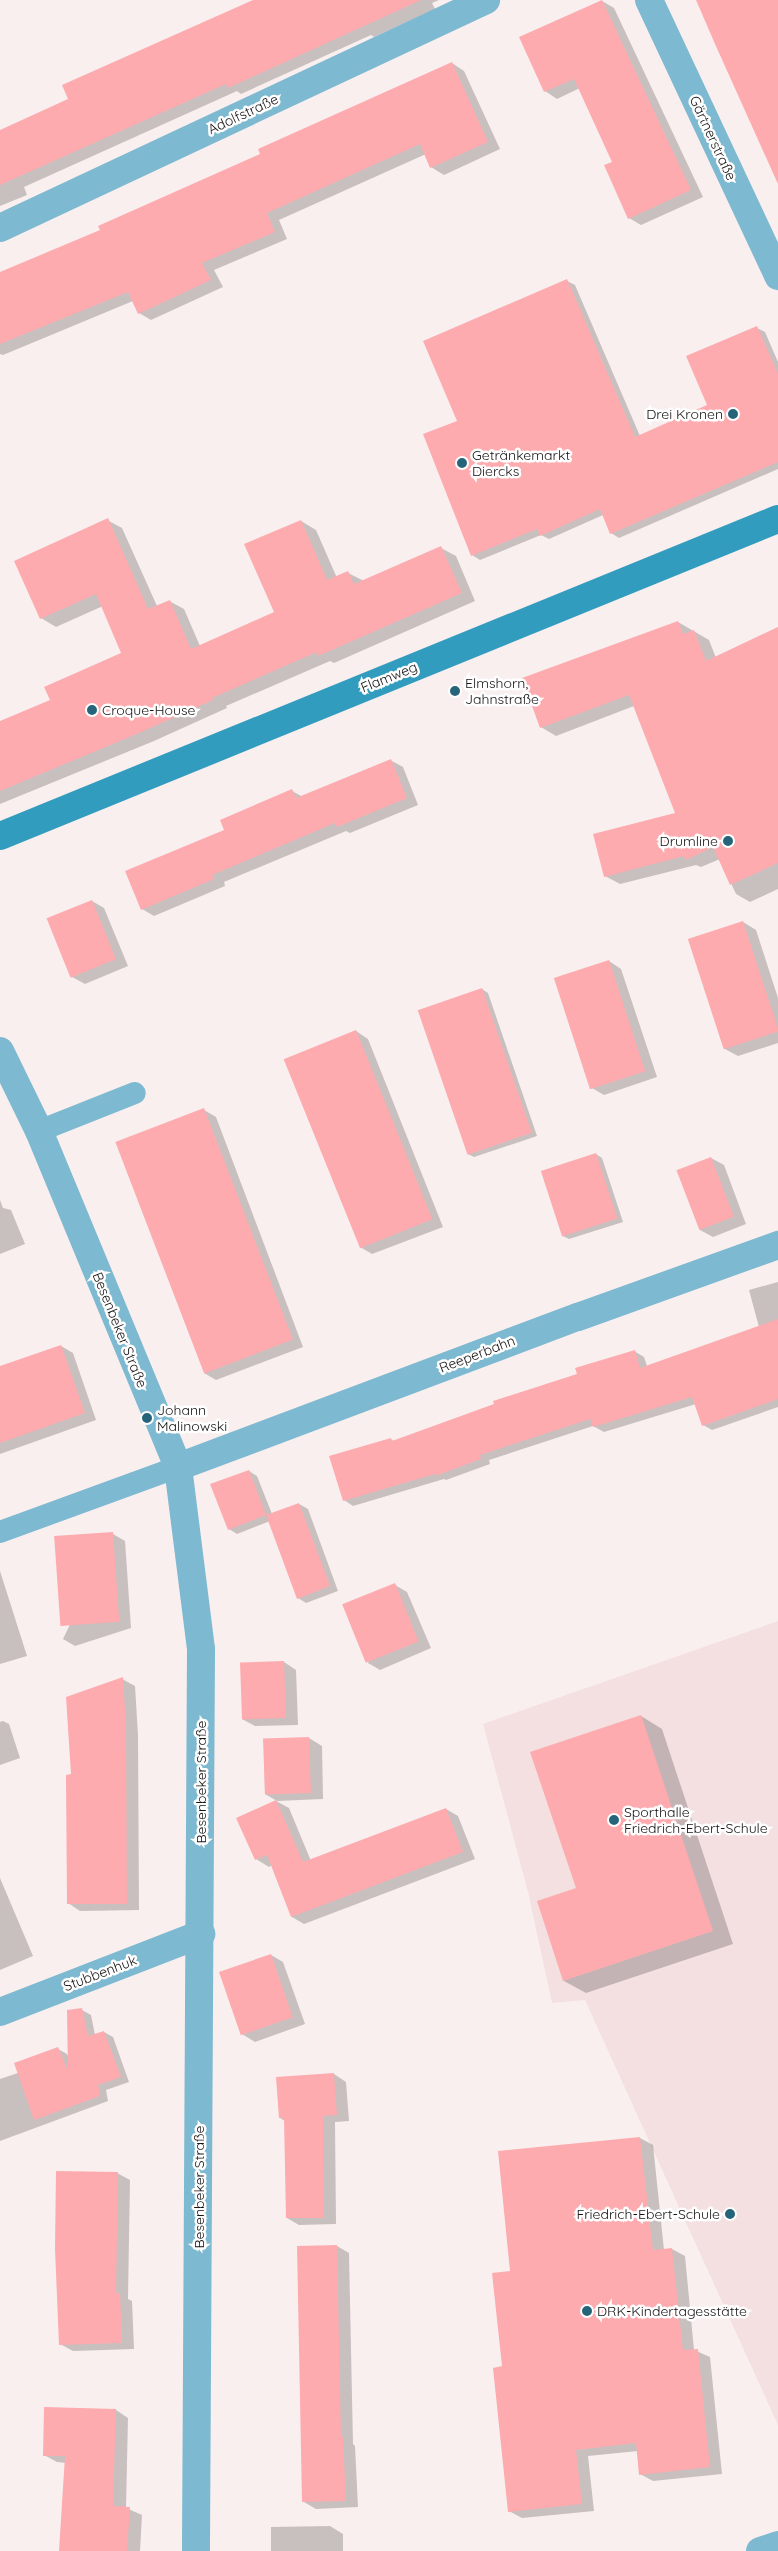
<!DOCTYPE html>
<html>
<head>
<meta charset="utf-8">
<style>
	body { margin:0 }
	#map { position:relative; width:778px; height:2551px; overflow:hidden; background:#faefef; font-family:Quicksand,sans-serif }
	div>[style] { position:absolute }
	.built>* { inset:0; background:#f4e0e1 }
	.shadow>* { inset:0; background:#0003 }
	.building>* { inset:0; background:#fdabaf; transform-origin:0 0 }
	.service>* { height:22px; margin:-11px; padding:0 11px; transform-origin:11px; border-radius:11px; background:#7db9d1 }
	.minor>* { height:28px; margin:-14px; padding:0 14px; transform-origin:14px; border-radius:14px; background:#7db9d1 }
	.secondary>* { height:28px; margin:-14px; padding:0 14px; transform-origin:14px; border-radius:14px; background:#329cbf }
	.dots>* { width:14px; height:14px; translate:-50% -50%; box-sizing:border-box; border:2px solid #fff; border-radius:50% }
	span { translate:-50% -50%; white-space:nowrap; text-align:center; line-height:1.15; -webkit-text-stroke:5px #fff; paint-order:stroke }
	.street-label { font-size:14px; color:#151212 }
	.poi-label { font-size:14px; color:#151212 }
	.right { translate:-100% -50%; text-align:right }
	.left { translate:0 -50%; text-align:left }
</style>
</head>
<body>
<div id="map">
	<div class="built">
		<div style="clip-path:polygon(778px 1621px,778px 2425px,585px 2000px,552px 2003px,528px 1892px,483px 1724px)"></div>
	</div>
	<div class="shadow">
		<div style="clip-path:polygon(256px 0,439px 0,432px 3px,435px 9px,374px 37px,371px 35px,241px 94px,237px 91px,24px 187px,27px 195px,0 206px,0 131px,69px 100px)"></div>
		<div style="clip-path:polygon(602px 1px,614px 8px,703px 197px,641px 225px,629px 218px,613px 162px,580px 88px,557px 99px,545px 91px)"></div>
		<div style="clip-path:polygon(452px 63px,464px 71px,500px 149px,444px 175px,431px 167px,426px 154px,279px 220px,287px 239px,214px 270px,223px 287px,151px 320px,139px 313px,133px 301px,3px 355px,0 354px,0 273px,102px 231px)"></div>
		<div style="clip-path:polygon(567px 281px,575px 285px,640px 436px,709px 406px,757px 328px,765px 332px,778px 362px,778px 469px,619px 538px,611px 533px,603px 515px,549px 539px,541px 535px,480px 560px,472px 555px,459px 421px)"></div>
		<div style="clip-path:polygon(107px 520px,122px 528px,157px 606px,169px 601px,184px 609px,200px 646px,275px 613px,301px 521px,316px 530px,337px 578px,348px 573px,364px 581px,441px 548px,456px 556px,475px 601px,334px 663px,330px 661px,226px 706px,227px 708px,154px 741px,0 804px,0 722px,52px 701px,123px 654px,103px 606px,56px 627px,41px 618px)"></div>
		<div style="clip-path:polygon(678px 622px,709px 640px,716px 658px,778px 629px,778px 889px,750px 902px,736px 894px,720px 859px,701px 867px,696px 865px,620px 884px,605px 876px,677px 814px,634px 706px,556px 736px,541px 727px)"></div>
		<div style="clip-path:polygon(390px 760px,403px 767px,418px 805px,350px 833px,346px 831px,224px 882px,225px 886px,154px 916px,142px 909px,226px 831px,292px 791px,303px 797px)"></div>
		<div style="clip-path:polygon(92px 901px,104px 908px,128px 966px,85px 984px,72px 977px)"></div>
		<div style="clip-path:polygon(743px 922px,756px 930px,778px 998px,778px 1043px,738px 1056px,725px 1049px)"></div>
		<div style="clip-path:polygon(609px 961px,621px 969px,657px 1077px,604px 1095px,592px 1088px)"></div>
		<div style="clip-path:polygon(482px 989px,488px 993px,537px 1136px,474px 1157px,468px 1154px)"></div>
		<div style="clip-path:polygon(356px 1031px,368px 1039px,443px 1227px,372px 1254px,360px 1247px)"></div>
		<div style="clip-path:polygon(204px 1110px,216px 1117px,303px 1347px,216px 1380px,204px 1373px)"></div>
		<div style="clip-path:polygon(596px 1154px,602px 1158px,623px 1222px,569px 1239px,563px 1236px)"></div>
		<div style="clip-path:polygon(711px 1158px,724px 1165px,746px 1224px,713px 1237px,700px 1230px)"></div>
		<div style="clip-path:polygon(0 1200px,3px 1208px,11px 1210px,25px 1244px,0 1254px)"></div>
		<div style="clip-path:polygon(778px 1282px,778px 1407px,712px 1430px,703px 1425px,696px 1404px,604px 1432px,593px 1426px,489px 1460px,490px 1464px,446px 1480px,444px 1479px,353px 1506px,344px 1500px,390px 1439px,394px 1441px,578px 1374px,634px 1351px,644px 1357px,647px 1366px,759px 1327px,749px 1290px)"></div>
		<div style="clip-path:polygon(61px 1346px,73px 1353px,96px 1420px,0 1454px,0 1368px)"></div>
		<div style="clip-path:polygon(249px 1471px,257px 1476px,272px 1514px,299px 1504px,308px 1509px,338px 1591px,306px 1603px,298px 1598px,270px 1521px,237px 1534px,229px 1529px)"></div>
		<div style="clip-path:polygon(113px 1534px,125px 1541px,131px 1628px,75px 1646px,63px 1639px)"></div>
		<div style="clip-path:polygon(0 1571px,27px 1656px,0 1664px)"></div>
		<div style="clip-path:polygon(395px 1585px,407px 1592px,431px 1648px,380px 1670px,368px 1663px)"></div>
		<div style="clip-path:polygon(284px 1662px,296px 1670px,298px 1725px,255px 1726px,242px 1719px)"></div>
		<div style="clip-path:polygon(122px 1679px,135px 1686px,138px 1735px,139px 1910px,80px 1911px,68px 1903px,72px 1775px)"></div>
		<div style="clip-path:polygon(641px 1716px,662px 1729px,733px 1944px,586px 1993px,564px 1981px,577px 1888px)"></div>
		<div style="clip-path:polygon(3px 1721px,9px 1724px,20px 1758px,0 1765px,0 1722px)"></div>
		<div style="clip-path:polygon(309px 1738px,322px 1746px,323px 1799px,277px 1801px,265px 1794px,264px 1740px)"></div>
		<div style="clip-path:polygon(276px 1801px,289px 1808px,311px 1861px,446px 1809px,458px 1816px,475px 1859px,304px 1924px,292px 1917px,272px 1865px,269px 1867px,256px 1859px)"></div>
		<div style="clip-path:polygon(0 1878px,33px 1956px,0 1970px)"></div>
		<div style="clip-path:polygon(271px 1955px,283px 1962px,305px 2024px,255px 2042px,242px 2034px)"></div>
		<div style="clip-path:polygon(82px 2010px,91px 2015px,95px 2035px,104px 2032px,113px 2037px,129px 2082px,106px 2090px,108px 2101px,0 2141px,0 2079px,18px 2073px,58px 2049px,67px 2054px,69px 2059px)"></div>
		<div style="clip-path:polygon(334px 2074px,346px 2082px,349px 2121px,335px 2122px,336px 2224px,299px 2225px,287px 2218px,285px 2121px,280px 2118px)"></div>
		<div style="clip-path:polygon(640px 2138px,653px 2145px,664px 2250px,672px 2249px,685px 2256px,694px 2350px,710px 2357px,722px 2474px,653px 2481px,640px 2474px,638px 2451px,588px 2456px,594px 2511px,522px 2518px,509px 2511px,503px 2368px,511px 2272px,499px 2153px)"></div>
		<div style="clip-path:polygon(117px 2173px,130px 2180px,128px 2299px,132px 2301px,134px 2349px,73px 2351px,60px 2344px)"></div>
		<div style="clip-path:polygon(337px 2246px,349px 2253px,353px 2444px,355px 2446px,358px 2507px,316px 2509px,304px 2502px)"></div>
		<div style="clip-path:polygon(116px 2410px,128px 2418px,126px 2508px,142px 2515px,140px 2551px,61px 2551px,66px 2463px,57px 2462px,44px 2455px)"></div>
		<div style="clip-path:polygon(330px 2526px,343px 2534px,343px 2551px,271px 2551px,271px 2527px)"></div>
	</div>
	<div class="building">
		<div style="clip-path:polygon(253px 0,421px 0,228px 88px,226px 84px,0 185px,0 130px,68px 99px,62px 85px)"></div>
		<div style="clip-path:polygon(602px 0,691px 190px,628px 219px,604px 165px,612px 162px,574px 79px,544px 92px,519px 37px)"></div>
		<div style="clip-path:polygon(696px 0,778px 0,778px 184px,715px 44px)"></div>
		<div style="clip-path:polygon(452px 62px,488px 142px,430px 168px,420px 144px,267px 213px,275px 232px,202px 263px,211px 280px,138px 314px,128px 292px,0 344px,0 272px,100px 230px,98px 226px,260px 154px,258px 149px)"></div>
		<div style="clip-path:polygon(567px 279px,635px 437px,707px 405px,686px 356px,757px 326px,778px 374px,778px 462px,610px 534px,600px 509px,540px 536px,537px 529px,471px 556px,423px 434px,457px 421px,423px 341px)"></div>
		<div style="clip-path:polygon(108px 518px,148px 609px,170px 600px,191px 649px,274px 612px,244px 544px,301px 520px,327px 580px,348px 571px,354px 584px,441px 546px,462px 593px,318px 656px,317px 652px,212px 698px,213px 700px,139px 733px,0 791px,0 721px,50px 700px,44px 687px,121px 653px,96px 594px,40px 619px,14px 561px)"></div>
		<div style="clip-path:polygon(678px 621px,683px 634px,694px 630px,706px 661px,778px 627px,778px 863px,730px 885px,713px 847px,686px 860px,684px 856px,604px 877px,593px 834px,675px 813px,629px 695px,540px 728px,522px 678px)"></div>
		<div style="clip-path:polygon(391px 759px,407px 798px,337px 827px,335px 823px,212px 875px,214px 879px,141px 910px,125px 871px,224px 830px,220px 820px,292px 789px,296px 798px)"></div>
		<div style="left:92px;top:900px;width:64px;height:49px;rotate:68deg"></div>
		<div style="left:743px;top:921px;width:116px;height:58px;rotate:72deg"></div>
		<div style="left:609px;top:960px;width:117px;height:58px;rotate:72deg"></div>
		<div style="left:482px;top:988px;width:153px;height:68px;rotate:71deg"></div>
		<div style="left:356px;top:1030px;width:204px;height:78px;rotate:68deg"></div>
		<div style="left:204px;top:1108px;width:248px;height:95px;rotate:69deg"></div>
		<div style="left:596px;top:1153px;width:69px;height:58px;rotate:72deg"></div>
		<div style="left:711px;top:1157px;width:64px;height:37px;rotate:69deg"></div>
		<div style="clip-path:polygon(778px 1319px,778px 1399px,702px 1426px,692px 1397px,593px 1427px,590px 1419px,480px 1455px,481px 1459px,435px 1476px,435px 1474px,343px 1501px,329px 1456px,391px 1438px,392px 1441px,494px 1404px,493px 1401px,577px 1374px,575px 1368px,635px 1350px,640px 1368px)"></div>
		<div style="clip-path:polygon(61px 1345px,85px 1413px,0 1443px,0 1366px)"></div>
		<div style="clip-path:polygon(249px 1470px,266px 1515px,299px 1503px,330px 1586px,297px 1599px,266px 1515px,228px 1530px,210px 1484px)"></div>
		<div style="left:113px;top:1532px;width:90px;height:59px;rotate:86deg"></div>
		<div style="left:395px;top:1583px;width:63px;height:57px;rotate:68deg"></div>
		<div style="left:284px;top:1661px;width:57px;height:44px;rotate:88deg"></div>
		<div style="clip-path:polygon(123px 1677px,126px 1727px,127px 1904px,67px 1904px,66px 1775px,71px 1774px,66px 1697px)"></div>
		<div style="clip-path:polygon(641px 1715px,713px 1931px,563px 1981px,537px 1901px,576px 1888px,530px 1752px)"></div>
		<div style="left:309px;top:1737px;width:56px;height:46px;rotate:88deg"></div>
		<div style="clip-path:polygon(276px 1800px,303px 1862px,446px 1808px,463px 1852px,291px 1917px,267px 1855px,255px 1860px,236px 1818px)"></div>
		<div style="left:271px;top:1954px;width:67px;height:55px;rotate:71deg"></div>
		<div style="clip-path:polygon(82px 2008px,88px 2036px,104px 2031px,121px 2077px,98px 2085px,100px 2096px,34px 2120px,14px 2063px,58px 2047px,68px 2071px,67px 2010px)"></div>
		<div style="clip-path:polygon(334px 2073px,337px 2115px,323px 2116px,324px 2218px,286px 2218px,284px 2118px,279px 2118px,276px 2077px)"></div>
		<div style="clip-path:polygon(640px 2137px,653px 2250px,672px 2248px,683px 2350px,698px 2349px,710px 2467px,639px 2475px,636px 2443px,576px 2450px,582px 2504px,508px 2512px,493px 2368px,502px 2366px,492px 2273px,510px 2271px,498px 2151px)"></div>
		<div style="clip-path:polygon(56px 2171px,118px 2172px,116px 2293px,120px 2293px,122px 2343px,59px 2345px,55px 2249px)"></div>
		<div style="clip-path:polygon(337px 2245px,341px 2437px,343px 2437px,346px 2501px,302px 2502px,297px 2246px)"></div>
		<div style="clip-path:polygon(44px 2407px,116px 2409px,113px 2506px,130px 2507px,127px 2551px,59px 2551px,65px 2456px,43px 2456px)"></div>
	</div>
	<div class="service">
		<div style="left:39px;top:1131px;width:103px;rotate:-21.6deg"></div>
		<div style="left:0;top:1532px;width:189px;rotate:-20.1deg"></div>
	</div>
	<div class="minor">
		<div style="left:649px;top:0;width:305px;rotate:64.9deg"></div>
		<div style="left:0;top:228px;width:537px;rotate:-25.13deg"></div>
		<div style="left:0;top:1051px;width:89px;rotate:64deg"></div>
		<div style="left:39px;top:1131px;width:364px;rotate:67.5deg"></div>
		<div style="left:178px;top:1467px;width:184px;rotate:82.8deg"></div>
		<div style="left:201px;top:1650px;width:901px;rotate:90.32deg"></div>
		<div style="left:178px;top:1467px;width:427px;rotate:-20.6deg"></div>
		<div style="left:578px;top:1317px;width:213px;rotate:-19.8deg"></div>
		<div style="left:0;top:2012px;width:216px;rotate:-21.2deg"></div>
		<div style="left:760px;top:2551px;width:19px;rotate:-18deg"></div>
	</div>
	<div class="secondary">
		<div style="left:0;top:836px;width:840px;rotate:-22.17deg"></div>
	</div>
	<div class="dots">
		<div style="left:733px;top:414px;background:#26647a"></div>
		<div style="left:462px;top:463px;background:#26647a"></div>
		<div style="left:455px;top:691px;background:#26647a"></div>
		<div style="left:92px;top:710px;background:#26647a"></div>
		<div style="left:728px;top:841px;background:#26647a"></div>
		<div style="left:147px;top:1418px;background:#26647a"></div>
		<div style="left:614px;top:1820px;background:#26647a"></div>
		<div style="left:730px;top:2214px;background:#26647a"></div>
		<div style="left:587px;top:2311px;background:#26647a"></div>
	</div>
	<div class="street-label">
		<span style="left:243px;top:114px;rotate:-25deg">Adolfstraße</span>
		<span style="left:713px;top:138px;rotate:65deg">Gärtnerstraße</span>
		<span style="left:389px;top:677px;rotate:-22deg">Flamweg</span>
		<span style="left:120px;top:1330px;rotate:68deg">Besenbeker Straße</span>
		<span style="left:477px;top:1354px;rotate:-21deg">Reeperbahn</span>
		<span style="left:201px;top:1782px;rotate:-90deg">Besenbeker Straße</span>
		<span style="left:100px;top:1973px;rotate:-21deg">Stubbenhuk</span>
		<span style="left:199px;top:2187px;rotate:-90deg">Besenbeker Straße</span>
	</div>
	<div class="poi-label">
		<span class="right" style="left:723px;top:414px">Drei Kronen</span>
		<span class="left" style="left:472px;top:463px">Getränkemarkt<br>Diercks</span>
		<span class="left" style="left:465px;top:691px">Elmshorn,<br>Jahnstraße</span>
		<span class="left" style="left:102px;top:710px">Croque-House</span>
		<span class="right" style="left:718px;top:841px">Drumline</span>
		<span class="left" style="left:157px;top:1418px">Johann<br>Malinowski</span>
		<span class="left" style="left:624px;top:1820px">Sporthalle<br>Friedrich-Ebert-Schule</span>
		<span class="right" style="left:720px;top:2214px">Friedrich-Ebert-Schule</span>
		<span class="left" style="left:597px;top:2311px">DRK-Kindertagesstätte</span>
	</div>
</div>
</body>
</html>
